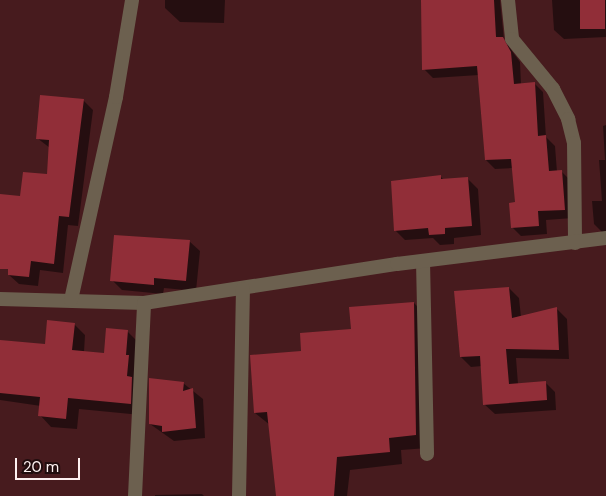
<!DOCTYPE html>
<html>
<head>
<meta charset="utf-8">
<style>
	body { margin:0 }
	#map { position:relative; width:606px; height:496px; overflow:hidden; background:#471b1e; font-family:"DM Sans",sans-serif }
	div>[style] { position:absolute }
	.shadow>* { inset:0; background:#0007 }
	.building>* { inset:0; background:#912e38; transform-origin:0 0 }
	.minor>* { height:14px; margin:-7px; padding:0 7px; transform-origin:7px; border-radius:7px; background:#6c604f }
	span { translate:-50% -50%; white-space:nowrap; text-align:center; line-height:1.15; -webkit-text-stroke:4.5px #210d0e; paint-order:stroke }
	.scale { position:absolute; left:15px; top:458px; width:65px; height:22px; box-sizing:border-box; border:2px solid #fdf0f0; border-top:0; padding-left:6px; font-size:15px; line-height:18px; white-space:nowrap; color:#fdf0f0; -webkit-text-stroke:4px #210d0e; paint-order:stroke }
</style>
</head>
<body>
<div id="map">
	<div class="shadow">
		<div style="clip-path:polygon(165px 0,225px 0,224px 23px,180px 22px,165px 8px)"></div>
		<div style="clip-path:polygon(422px 0,500px 0,504px 40px,520px 62px,521px 84px,534px 83px,543px 92px,546px 137px,555px 146px,557px 172px,562px 172px,571px 181px,573px 218px,546px 220px,547px 234px,521px 236px,512px 227px,516px 204px,513px 168px,495px 169px,486px 160px,479px 75px,433px 78px,424px 69px)"></div>
		<div style="clip-path:polygon(552px 0,606px 0,606px 37px,564px 39px,554px 30px)"></div>
		<div style="clip-path:polygon(83px 100px,93px 110px,78px 226px,68px 225px,63px 273px,40px 270px,38px 286px,19px 284px,9px 275px,10px 261px,0 260px,0 196px,22px 198px,48px 175px,50px 148px,37px 138px)"></div>
		<div style="clip-path:polygon(606px 125px,606px 232px,602px 232px,594px 224px,592px 201px,602px 201px,599px 160px,605px 160px,603px 126px)"></div>
		<div style="clip-path:polygon(441px 177px,444px 180px,468px 179px,478px 189px,481px 235px,454px 238px,454px 244px,440px 245px,433px 238px,405px 240px,395px 230px)"></div>
		<div style="clip-path:polygon(189px 241px,200px 251px,196px 291px,164px 288px,163px 294px,122px 290px,112px 280px)"></div>
		<div style="clip-path:polygon(509px 288px,519px 298px,521px 317px,557px 309px,567px 319px,569px 359px,516px 358px,518px 384px,545px 382px,555px 392px,556px 410px,495px 414px,484px 404px,482px 366px,471px 367px,461px 357px)"></div>
		<div style="clip-path:polygon(414px 303px,426px 315px,428px 448px,401px 450px,402px 464px,350px 470px,347px 496px,277px 496px,270px 425px,255px 413px,302px 352px)"></div>
		<div style="clip-path:polygon(74px 324px,85px 335px,84px 352px,106px 354px,127px 331px,138px 342px,141px 415px,79px 409px,77px 429px,51px 427px,40px 415px,41px 406px,0 400px,0 341px,46px 346px)"></div>
		<div style="clip-path:polygon(183px 383px,203px 399px,205px 438px,174px 441px,150px 424px)"></div>
		<div style="clip-path:polygon(202px 494px,204px 496px,155px 496px,155px 495px)"></div>
	</div>
	<div class="building">
		<div style="clip-path:polygon(421px 0,494px 0,496px 37px,503px 37px,511px 52px,514px 84px,535px 82px,538px 136px,546px 135px,549px 171px,562px 170px,565px 210px,538px 211px,539px 226px,511px 228px,509px 203px,515px 202px,511px 159px,485px 160px,477px 66px,422px 70px)"></div>
		<div style="left:580px;top:0;width:25px;height:29px"></div>
		<div style="clip-path:polygon(40px 95px,84px 99px,69px 217px,59px 216px,54px 264px,31px 261px,29px 277px,8px 275px,8px 269px,0 269px,0 194px,20px 196px,23px 172px,47px 174px,49px 140px,36px 139px)"></div>
		<div style="clip-path:polygon(441px 175px,441px 179px,468px 177px,472px 226px,445px 228px,445px 234px,429px 235px,428px 228px,394px 231px,391px 181px)"></div>
		<div style="clip-path:polygon(114px 235px,190px 240px,186px 281px,154px 278px,154px 285px,110px 281px)"></div>
		<div style="clip-path:polygon(509px 287px,512px 318px,557px 307px,559px 350px,506px 349px,509px 384px,546px 381px,547px 400px,483px 405px,480px 356px,460px 357px,454px 291px)"></div>
		<div style="clip-path:polygon(414px 302px,416px 435px,389px 438px,390px 452px,337px 457px,334px 496px,276px 496px,267px 412px,254px 413px,250px 355px,301px 351px,300px 333px,351px 329px,349px 307px)"></div>
		<div style="clip-path:polygon(47px 320px,75px 323px,72px 350px,104px 353px,106px 328px,128px 330px,126px 355px,129px 355px,127px 376px,132px 377px,131px 404px,68px 398px,66px 419px,38px 416px,40px 397px,0 393px,0 340px,45px 344px)"></div>
		<div style="clip-path:polygon(149px 378px,184px 382px,183px 391px,193px 388px,196px 428px,162px 432px,162px 426px,149px 424px)"></div>
	</div>
	<div class="minor">
		<div style="left:508px;top:0;width:39px;rotate:84deg"></div>
		<div style="left:512px;top:39px;width:65px;rotate:50.6deg"></div>
		<div style="left:553px;top:89px;width:34px;rotate:63deg"></div>
		<div style="left:568px;top:119px;width:25px;rotate:76deg"></div>
		<div style="left:574px;top:143px;width:100px;rotate:89.4deg"></div>
		<div style="left:423px;top:261px;width:193px;rotate:88.8deg"></div>
		<div style="left:0;top:299px;width:144px;rotate:1.6deg"></div>
		<div style="left:144px;top:303px;width:256px;rotate:-8.8deg"></div>
		<div style="left:397px;top:264px;width:211px;rotate:-7.1deg"></div>
		<div style="left:71px;top:300px;width:208px;rotate:-77.5deg"></div>
		<div style="left:116px;top:97px;width:98px;rotate:-80.6deg"></div>
		<div style="left:135px;top:496px;width:193px;rotate:-87.3deg"></div>
		<div style="left:239px;top:496px;width:207px;rotate:-88.9deg"></div>
	</div>
	<div class="scale">20 m</div>
</div>
</body>
</html>
